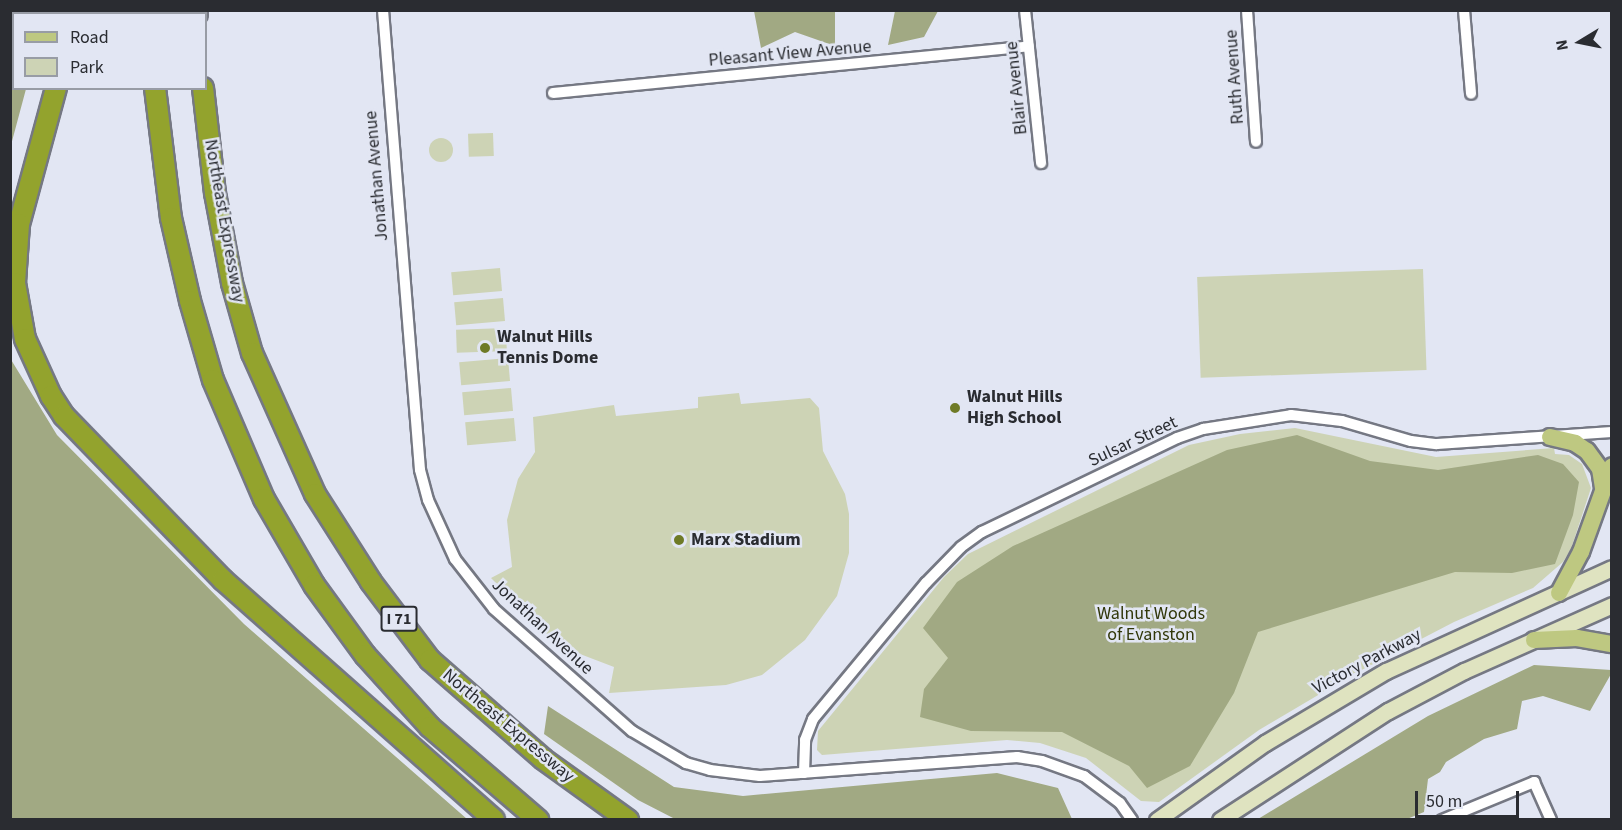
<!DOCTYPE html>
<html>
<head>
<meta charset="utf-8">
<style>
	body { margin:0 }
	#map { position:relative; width:1622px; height:830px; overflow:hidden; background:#e2e6f3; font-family:"Source Sans 3",sans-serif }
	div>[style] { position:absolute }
	.green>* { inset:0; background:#cdd3b5; transform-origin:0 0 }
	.round { border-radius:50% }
	.forest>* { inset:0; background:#a1a983 }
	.roads { filter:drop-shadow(2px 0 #757883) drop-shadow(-2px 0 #757883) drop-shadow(0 2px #757883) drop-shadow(0 -2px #757883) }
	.street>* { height:10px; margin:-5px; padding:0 5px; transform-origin:5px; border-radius:5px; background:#fff }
	.secondary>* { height:15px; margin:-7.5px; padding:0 7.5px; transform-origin:7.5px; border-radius:7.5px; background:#dfe3c0 }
	.primary>* { height:16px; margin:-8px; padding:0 8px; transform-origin:8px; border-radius:8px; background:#bec881 }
	.highway>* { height:20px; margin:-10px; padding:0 10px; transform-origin:10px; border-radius:10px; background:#93a32d }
	.dots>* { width:16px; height:16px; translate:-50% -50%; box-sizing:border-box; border:3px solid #e2e6f3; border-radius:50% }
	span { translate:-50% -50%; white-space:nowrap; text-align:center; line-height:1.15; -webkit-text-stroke:5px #e2e6f3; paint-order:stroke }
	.shield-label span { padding:2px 4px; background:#e2e6f3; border:2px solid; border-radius:4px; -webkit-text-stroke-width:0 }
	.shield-label { font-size:16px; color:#2a2c31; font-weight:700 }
	.street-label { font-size:18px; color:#2a2c31 }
	.poi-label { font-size:18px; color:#2a2c31; font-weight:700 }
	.left { translate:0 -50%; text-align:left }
	.park-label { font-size:18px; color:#313709 }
	.frame { position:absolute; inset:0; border:12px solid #2a2c31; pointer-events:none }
	.legend { position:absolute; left:12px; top:12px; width:195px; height:78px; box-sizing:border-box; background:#e2e6f3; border:2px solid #989ca5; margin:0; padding:8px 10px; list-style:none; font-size:18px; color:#2a2c31 }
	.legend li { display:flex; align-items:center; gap:12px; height:30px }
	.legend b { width:30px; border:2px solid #989ca5 }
	.north { position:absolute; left:1550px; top:12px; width:60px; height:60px; -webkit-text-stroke:4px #e2e6f3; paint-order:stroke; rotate:260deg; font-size:16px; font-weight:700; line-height:24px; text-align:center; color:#2a2c31 }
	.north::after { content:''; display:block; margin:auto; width:21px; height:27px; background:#2a2c31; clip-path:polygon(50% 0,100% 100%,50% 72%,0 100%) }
	.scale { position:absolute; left:1415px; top:791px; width:104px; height:27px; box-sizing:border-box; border:3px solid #2a2c31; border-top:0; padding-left:8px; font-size:18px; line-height:21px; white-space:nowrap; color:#2a2c31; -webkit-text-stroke:4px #e2e6f3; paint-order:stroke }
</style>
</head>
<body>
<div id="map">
	<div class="green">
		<div style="left:493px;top:133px;width:23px;height:25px;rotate:88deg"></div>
		<div class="round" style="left:429px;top:138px;width:24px;height:24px"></div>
		<div style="left:500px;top:268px;width:23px;height:49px;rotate:85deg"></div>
		<div style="left:1423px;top:269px;width:101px;height:226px;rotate:88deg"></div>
		<div style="left:503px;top:298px;width:23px;height:49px;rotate:85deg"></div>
		<div style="left:506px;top:328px;width:23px;height:50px;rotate:88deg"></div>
		<div style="left:508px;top:358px;width:23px;height:49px;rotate:85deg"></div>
		<div style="left:511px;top:388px;width:23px;height:49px;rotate:85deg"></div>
		<div style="clip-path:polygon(739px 393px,741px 404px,810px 398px,819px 408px,823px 451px,845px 494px,849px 514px,849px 553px,837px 596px,805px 640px,762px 675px,726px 685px,609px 693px,614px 667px,567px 649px,548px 635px,491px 578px,512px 567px,507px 520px,518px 479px,535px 452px,533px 417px,614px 405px,616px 416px,698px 408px,698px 397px)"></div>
		<div style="left:514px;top:418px;width:23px;height:49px;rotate:85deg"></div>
		<div style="clip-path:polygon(1295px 428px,1436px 457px,1554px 448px,1555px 454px,1569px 455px,1582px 464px,1591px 488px,1571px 549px,1563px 562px,1533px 588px,1454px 622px,1352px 675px,1259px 730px,1159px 802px,1141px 801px,1086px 758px,1040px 743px,1007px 740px,822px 755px,817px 750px,818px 731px,944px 577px,968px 554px,1189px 445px,1240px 434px)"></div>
	</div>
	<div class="forest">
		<div style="clip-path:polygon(754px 11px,835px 11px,835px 46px,795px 32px,761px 48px)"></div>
		<div style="clip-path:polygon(895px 11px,895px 10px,938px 11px,924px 37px,888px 45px)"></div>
		<div style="clip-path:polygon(11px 49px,13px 49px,14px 88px,26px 89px,11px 145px)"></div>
		<div style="clip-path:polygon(10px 358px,57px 435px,244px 624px,467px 819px,11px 819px)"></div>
		<div style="clip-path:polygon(1297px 435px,1370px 461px,1438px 470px,1538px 455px,1563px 464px,1579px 482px,1573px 515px,1555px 564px,1512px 573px,1455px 572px,1258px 632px,1234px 693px,1190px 766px,1147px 788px,1129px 766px,1062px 732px,971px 731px,920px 717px,924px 689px,948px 658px,923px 628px,957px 582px,1013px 546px,1227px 450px)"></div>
		<div style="clip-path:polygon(1534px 665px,1611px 670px,1611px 674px,1590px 711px,1543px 696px,1522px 701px,1517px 729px,1484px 739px,1446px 762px,1440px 772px,1428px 779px,1424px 812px,1407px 819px,1258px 819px,1428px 716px)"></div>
		<div style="clip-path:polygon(548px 706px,674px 787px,743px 796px,997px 773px,1058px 788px,1072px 819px,675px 819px,638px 800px,544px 734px)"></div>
	</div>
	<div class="roads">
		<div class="street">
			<div style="left:383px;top:10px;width:461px;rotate:85.4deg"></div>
			<div style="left:420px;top:470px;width:31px;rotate:75deg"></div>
			<div style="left:428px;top:500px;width:65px;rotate:65.4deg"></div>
			<div style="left:455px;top:559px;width:63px;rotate:52deg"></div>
			<div style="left:494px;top:609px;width:184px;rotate:41.5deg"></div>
			<div style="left:632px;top:731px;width:63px;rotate:30.7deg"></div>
			<div style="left:686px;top:763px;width:25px;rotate:16deg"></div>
			<div style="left:710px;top:770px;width:50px;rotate:6.8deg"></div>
			<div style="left:760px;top:776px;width:258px;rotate:-4.2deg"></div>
			<div style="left:1017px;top:757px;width:25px;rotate:9deg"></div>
			<div style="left:1042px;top:761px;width:45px;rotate:19.7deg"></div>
			<div style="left:1084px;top:776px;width:45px;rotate:36.9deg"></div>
			<div style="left:1120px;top:803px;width:21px;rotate:55deg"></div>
			<div style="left:1025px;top:10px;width:154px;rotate:84deg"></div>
			<div style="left:1247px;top:10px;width:132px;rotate:86.1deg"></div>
			<div style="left:1464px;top:10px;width:84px;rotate:85.2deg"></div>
			<div style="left:553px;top:93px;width:478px;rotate:-5.6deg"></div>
			<div style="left:804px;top:773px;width:33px;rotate:-88deg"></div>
			<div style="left:805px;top:740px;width:22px;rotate:-69deg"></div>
			<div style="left:813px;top:719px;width:177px;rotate:-50.3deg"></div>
			<div style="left:926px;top:583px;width:50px;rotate:-45.8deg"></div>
			<div style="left:961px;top:547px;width:26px;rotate:-36deg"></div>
			<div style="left:982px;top:532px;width:216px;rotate:-25.7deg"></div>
			<div style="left:1177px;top:438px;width:28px;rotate:-19deg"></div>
			<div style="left:1203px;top:429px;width:89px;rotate:-9deg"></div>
			<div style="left:1291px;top:415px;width:51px;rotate:6.7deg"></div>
			<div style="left:1342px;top:421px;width:72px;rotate:16.2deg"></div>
			<div style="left:1411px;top:441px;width:26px;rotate:7deg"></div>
			<div style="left:1437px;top:444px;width:175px;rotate:-3.9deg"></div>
			<div style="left:1442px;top:820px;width:100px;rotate:-22.4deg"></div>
			<div style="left:1534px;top:782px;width:42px;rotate:65.9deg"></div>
		</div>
		<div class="secondary">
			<div style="left:1157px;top:820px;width:133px;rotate:-35.5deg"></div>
			<div style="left:1265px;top:743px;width:141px;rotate:-30.8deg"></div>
			<div style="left:1386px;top:671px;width:248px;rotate:-24.5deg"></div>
			<div style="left:1220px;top:820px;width:200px;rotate:-33deg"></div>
			<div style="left:1388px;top:711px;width:86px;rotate:-27.8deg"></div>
			<div style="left:1464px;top:671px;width:162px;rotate:-24deg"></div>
		</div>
		<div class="primary">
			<div style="left:1550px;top:437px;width:26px;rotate:13deg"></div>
			<div style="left:1575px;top:443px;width:14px;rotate:34deg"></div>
			<div style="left:1587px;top:451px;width:22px;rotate:54deg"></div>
			<div style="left:1600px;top:469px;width:20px;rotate:81deg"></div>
			<div style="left:1559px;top:593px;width:47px;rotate:-61.8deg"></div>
			<div style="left:1581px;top:552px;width:91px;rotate:-70.2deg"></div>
			<div style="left:1534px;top:640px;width:43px;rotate:-2.7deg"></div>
			<div style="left:1577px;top:638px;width:36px;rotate:10deg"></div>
		</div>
		<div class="highway">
			<div style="left:151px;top:10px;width:4px;rotate:90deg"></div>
			<div style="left:197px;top:10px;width:4px;rotate:90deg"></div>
			<div style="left:75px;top:14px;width:4px;rotate:-76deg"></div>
			<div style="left:56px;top:88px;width:141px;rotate:105.2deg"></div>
			<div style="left:19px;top:224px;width:59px;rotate:93.9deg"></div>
			<div style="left:15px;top:283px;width:57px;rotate:79.9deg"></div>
			<div style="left:25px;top:339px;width:63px;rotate:65.5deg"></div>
			<div style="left:51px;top:396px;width:24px;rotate:57deg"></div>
			<div style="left:64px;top:416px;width:228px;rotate:45.9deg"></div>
			<div style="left:223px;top:580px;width:362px;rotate:41.5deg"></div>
			<div style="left:155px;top:88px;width:131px;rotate:83deg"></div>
			<div style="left:171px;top:218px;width:85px;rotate:77.1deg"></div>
			<div style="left:190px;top:301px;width:82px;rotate:73.8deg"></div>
			<div style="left:213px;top:380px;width:129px;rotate:66.8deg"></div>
			<div style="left:264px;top:499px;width:99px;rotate:59.8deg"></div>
			<div style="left:314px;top:585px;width:87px;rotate:53.9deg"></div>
			<div style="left:365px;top:655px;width:97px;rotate:47.9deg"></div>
			<div style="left:430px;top:727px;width:143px;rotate:40.7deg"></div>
			<div style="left:203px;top:88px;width:106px;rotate:83.5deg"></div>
			<div style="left:215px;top:193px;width:92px;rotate:79.3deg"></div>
			<div style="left:232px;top:283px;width:73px;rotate:74.1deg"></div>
			<div style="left:252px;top:353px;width:154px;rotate:65.9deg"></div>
			<div style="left:315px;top:494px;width:104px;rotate:57.5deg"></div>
			<div style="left:371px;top:582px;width:98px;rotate:52.9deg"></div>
			<div style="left:430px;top:660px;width:150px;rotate:41.2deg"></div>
			<div style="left:543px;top:759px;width:105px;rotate:35.7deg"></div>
		</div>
	</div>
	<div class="dots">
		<div style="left:485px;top:348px;background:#6e7a26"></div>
		<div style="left:955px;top:408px;background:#6e7a26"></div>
		<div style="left:679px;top:540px;background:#6e7a26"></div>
	</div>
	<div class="shield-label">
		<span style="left:399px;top:619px">I 71</span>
	</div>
	<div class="street-label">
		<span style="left:790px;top:54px;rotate:-5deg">Pleasant View Avenue</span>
		<span style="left:1235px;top:77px;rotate:-94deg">Ruth Avenue</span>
		<span style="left:1017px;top:88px;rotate:-96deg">Blair Avenue</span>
		<span style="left:377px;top:176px;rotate:-95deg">Jonathan Avenue</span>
		<span style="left:224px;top:221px;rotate:80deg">Northeast Expressway</span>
		<span style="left:1133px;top:442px;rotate:-25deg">Sulsar Street</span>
		<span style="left:542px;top:627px;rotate:43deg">Jonathan Avenue</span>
		<span style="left:1367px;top:662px;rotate:-28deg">Victory Parkway</span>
		<span style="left:508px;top:726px;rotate:40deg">Northeast Expressway</span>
	</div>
	<div class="poi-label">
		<span class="left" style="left:497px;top:348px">Walnut Hills<br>Tennis Dome</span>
		<span class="left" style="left:967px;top:408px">Walnut Hills<br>High School</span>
		<span class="left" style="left:691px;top:540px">Marx Stadium</span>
	</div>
	<div class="park-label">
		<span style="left:1151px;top:625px">Walnut Woods<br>of Evanston</span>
	</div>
	<div class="frame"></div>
	<ul class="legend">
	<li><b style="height:8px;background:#bec881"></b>Road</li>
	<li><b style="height:16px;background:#cdd3b5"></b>Park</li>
	</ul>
	<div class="north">N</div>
	<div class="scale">50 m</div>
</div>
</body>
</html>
